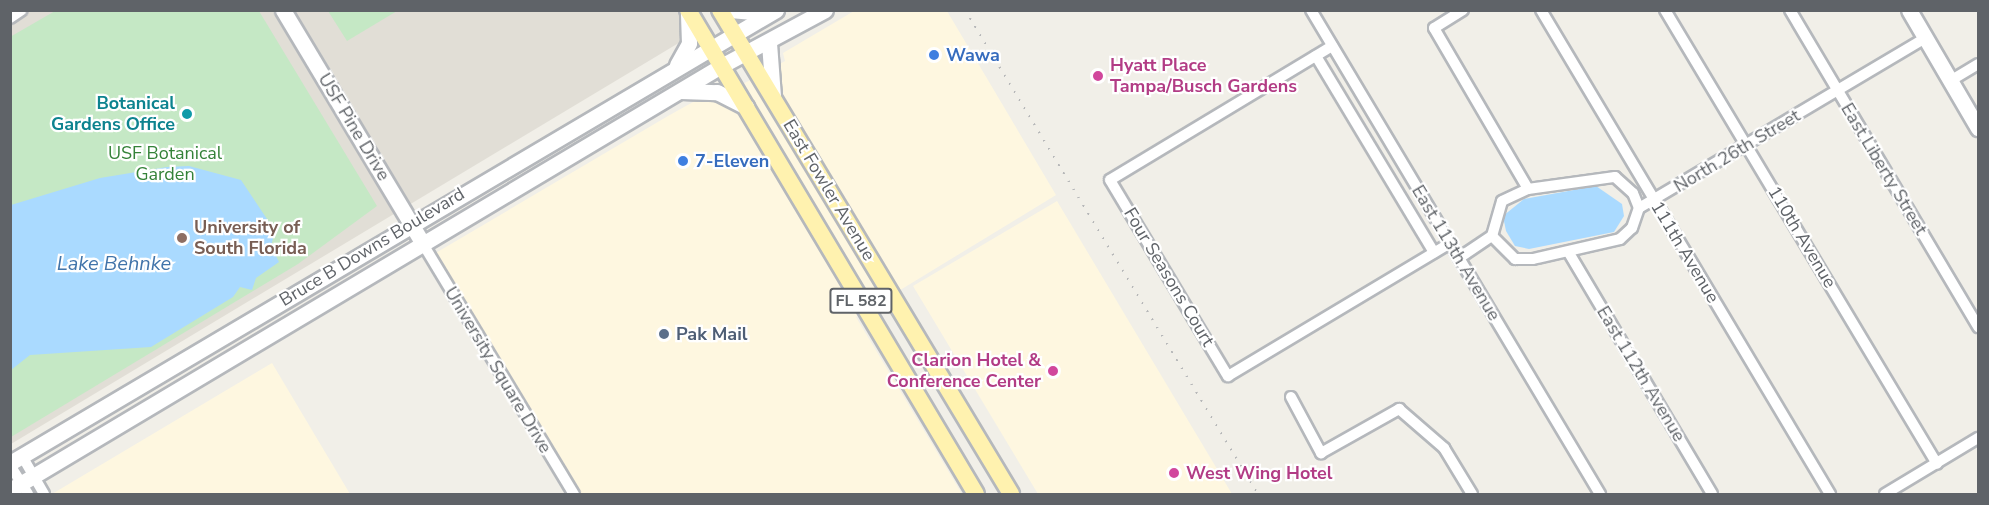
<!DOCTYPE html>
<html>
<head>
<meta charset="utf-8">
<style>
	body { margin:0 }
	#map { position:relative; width:1989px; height:505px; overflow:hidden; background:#f1efe8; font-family:"Nunito Sans",sans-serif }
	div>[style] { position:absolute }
	.commercial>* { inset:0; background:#fef7e0 }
	.education>* { inset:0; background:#e1ded6 }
	.green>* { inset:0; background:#c5e8c5 }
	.water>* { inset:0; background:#aadaff }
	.roads { filter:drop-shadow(2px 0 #b5b8bc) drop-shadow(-2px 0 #b5b8bc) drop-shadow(0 2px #b5b8bc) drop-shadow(0 -2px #b5b8bc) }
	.street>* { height:10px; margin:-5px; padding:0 5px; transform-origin:5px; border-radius:5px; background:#fff }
	.secondary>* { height:15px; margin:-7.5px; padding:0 7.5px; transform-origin:7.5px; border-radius:7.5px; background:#fff }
	.primary>* { height:16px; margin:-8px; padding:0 8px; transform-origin:8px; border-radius:8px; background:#fff2af }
	.rail>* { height:2px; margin-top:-1px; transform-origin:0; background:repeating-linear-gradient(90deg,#b6b7b8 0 1.5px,transparent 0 9.5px) }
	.dots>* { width:16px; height:16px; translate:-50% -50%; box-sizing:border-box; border:3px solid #fff; border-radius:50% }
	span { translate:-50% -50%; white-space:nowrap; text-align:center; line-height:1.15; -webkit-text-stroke:4.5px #fff; paint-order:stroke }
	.shield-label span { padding:2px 4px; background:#fff; border:2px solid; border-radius:4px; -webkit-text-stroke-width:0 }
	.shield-label { font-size:16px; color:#5f6368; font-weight:700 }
	.shop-label { font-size:18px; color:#366cbe; font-weight:700 }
	.left { translate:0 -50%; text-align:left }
	.hotel-label { font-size:18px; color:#b23c85; font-weight:700 }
	.right { translate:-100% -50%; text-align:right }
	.culture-label { font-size:18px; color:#0d838f; font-weight:700 }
	.street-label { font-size:18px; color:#5f6368 }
	.park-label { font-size:18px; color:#348238 }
	.education-label { font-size:18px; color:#785e54; font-weight:700 }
	.service-label { font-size:18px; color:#4e5e75; font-weight:700 }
	.water-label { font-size:20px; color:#4174aa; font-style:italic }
	.frame { position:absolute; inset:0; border:12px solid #5f6368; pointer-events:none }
</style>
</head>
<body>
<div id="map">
	<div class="commercial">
		<div style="clip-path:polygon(854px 11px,947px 11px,1056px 195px,856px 317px,962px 494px,580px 494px,434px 254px,668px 116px,702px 97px,715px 99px,785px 61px,783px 53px)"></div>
		<div style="clip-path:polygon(1057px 201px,1232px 494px,1038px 494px,913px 286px)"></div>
		<div style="clip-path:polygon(272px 363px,350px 494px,52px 494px)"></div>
	</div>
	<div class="education">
		<div style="clip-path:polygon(684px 10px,697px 32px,11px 444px,10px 11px)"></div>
	</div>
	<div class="green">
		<div style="clip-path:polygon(55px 11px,259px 11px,377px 206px,298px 264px,11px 437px,10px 37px)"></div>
		<div style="clip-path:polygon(328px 11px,397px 11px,347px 41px)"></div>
	</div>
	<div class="water">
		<div style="clip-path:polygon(167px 167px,189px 166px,241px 180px,275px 231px,271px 246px,279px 262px,256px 278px,252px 290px,240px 287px,233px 297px,151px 347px,30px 355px,11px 370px,11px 205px,100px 178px)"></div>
		<div style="clip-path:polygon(1596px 186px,1622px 204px,1624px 216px,1614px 232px,1529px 249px,1515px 246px,1506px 231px,1503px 216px,1524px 199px)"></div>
	</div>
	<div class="roads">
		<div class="street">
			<div style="left:1311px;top:10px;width:564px;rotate:59.16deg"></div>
			<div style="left:1463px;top:10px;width:34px;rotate:148deg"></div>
			<div style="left:1434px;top:28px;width:186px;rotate:59.7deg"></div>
			<div style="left:1541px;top:10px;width:564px;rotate:59.16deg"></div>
			<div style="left:1665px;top:10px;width:529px;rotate:59.07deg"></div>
			<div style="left:1790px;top:10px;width:369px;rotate:59.3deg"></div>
			<div style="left:10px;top:18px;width:14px;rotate:-34deg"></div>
			<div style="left:1332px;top:46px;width:259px;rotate:148.9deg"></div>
			<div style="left:1110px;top:180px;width:229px;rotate:59deg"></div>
			<div style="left:1228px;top:376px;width:259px;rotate:-30.9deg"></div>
			<div style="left:1316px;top:56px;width:229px;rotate:59deg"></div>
			<div style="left:1950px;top:81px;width:33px;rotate:-31deg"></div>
			<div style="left:1492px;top:236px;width:33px;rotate:45deg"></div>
			<div style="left:1515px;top:259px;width:18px"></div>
			<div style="left:1533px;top:259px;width:89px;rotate:-12.9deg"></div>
			<div style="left:1620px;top:239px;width:16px;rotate:-43deg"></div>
			<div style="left:1632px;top:228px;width:21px;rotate:-71deg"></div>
			<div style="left:1639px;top:208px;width:333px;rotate:-30.7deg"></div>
			<div style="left:423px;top:244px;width:292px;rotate:58.9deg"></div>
			<div style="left:1569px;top:253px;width:280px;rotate:59.3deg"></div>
			<div style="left:1459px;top:258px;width:40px;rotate:-34deg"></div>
			<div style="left:1492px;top:236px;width:36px;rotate:-74deg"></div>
			<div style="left:1502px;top:201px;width:29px;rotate:-25deg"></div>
			<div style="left:1528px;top:189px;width:88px;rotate:-7.9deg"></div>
			<div style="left:1615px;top:177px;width:24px;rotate:42deg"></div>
			<div style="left:1633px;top:193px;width:16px;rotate:68deg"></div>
			<div style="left:1291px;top:397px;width:64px;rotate:61.8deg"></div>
			<div style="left:1321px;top:453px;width:90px;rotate:-29.4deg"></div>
			<div style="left:1399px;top:409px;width:60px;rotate:40.9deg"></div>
			<div style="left:1444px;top:448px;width:54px;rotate:58.7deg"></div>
			<div style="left:22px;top:456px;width:44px;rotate:59.9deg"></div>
			<div style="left:10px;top:465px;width:34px;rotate:58deg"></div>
			<div style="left:1885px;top:494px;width:109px;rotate:-31.1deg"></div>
		</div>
		<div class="secondary">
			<div style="left:283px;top:10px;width:273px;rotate:59.1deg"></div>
			<div style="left:730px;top:10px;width:37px;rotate:5deg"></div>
			<div style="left:1909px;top:10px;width:137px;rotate:59.7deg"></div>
			<div style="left:769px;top:43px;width:53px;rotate:85.7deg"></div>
			<div style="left:677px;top:65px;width:25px;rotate:-61deg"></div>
			<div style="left:689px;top:43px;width:33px;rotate:-92deg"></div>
			<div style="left:681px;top:91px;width:36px;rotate:2deg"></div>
			<div style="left:717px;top:92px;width:33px;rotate:27deg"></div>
			<div style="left:10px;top:463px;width:890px;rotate:-30.6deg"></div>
			<div style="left:10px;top:490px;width:828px;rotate:-30.81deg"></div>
			<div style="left:721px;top:66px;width:118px;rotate:-28.3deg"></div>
		</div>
		<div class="primary">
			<div style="left:688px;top:10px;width:563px;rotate:59.25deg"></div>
			<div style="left:720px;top:10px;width:565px;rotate:58.98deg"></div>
		</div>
	</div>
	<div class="rail">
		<div style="left:965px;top:10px;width:566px;rotate:58.81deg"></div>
	</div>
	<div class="dots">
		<div style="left:934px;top:55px;background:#3f7fe0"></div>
		<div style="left:1098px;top:76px;background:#d1479c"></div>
		<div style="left:187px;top:114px;background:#0f9aa8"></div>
		<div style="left:683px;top:161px;background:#3f7fe0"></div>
		<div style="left:182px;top:238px;background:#8d6e63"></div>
		<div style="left:664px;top:334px;background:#5c6f8a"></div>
		<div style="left:1053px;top:371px;background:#d1479c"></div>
		<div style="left:1174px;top:473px;background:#d1479c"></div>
	</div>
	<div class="shield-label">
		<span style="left:861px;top:301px">FL 582</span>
	</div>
	<div class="shop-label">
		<span class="left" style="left:946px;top:55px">Wawa</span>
		<span class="left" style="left:695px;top:161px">7-Eleven</span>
	</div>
	<div class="hotel-label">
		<span class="left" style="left:1110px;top:76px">Hyatt Place<br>Tampa/Busch Gardens</span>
		<span class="right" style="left:1041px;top:371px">Clarion Hotel &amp;<br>Conference Center</span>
		<span class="left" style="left:1186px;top:473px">West Wing Hotel</span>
	</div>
	<div class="culture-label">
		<span class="right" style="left:175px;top:114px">Botanical<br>Gardens Office</span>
	</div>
	<div class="street-label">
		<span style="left:354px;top:127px;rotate:59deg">USF Pine Drive</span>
		<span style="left:1737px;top:151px;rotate:-31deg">North 26th Street</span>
		<span style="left:1884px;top:169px;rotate:59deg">East Liberty Street</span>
		<span style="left:829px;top:190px;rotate:59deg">East Fowler Avenue</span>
		<span style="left:1802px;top:237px;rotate:59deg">110th Avenue</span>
		<span style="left:372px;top:247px;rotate:-31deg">Bruce B Downs Boulevard</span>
		<span style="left:1685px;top:252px;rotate:59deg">111th Avenue</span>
		<span style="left:1456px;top:253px;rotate:59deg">East 113th Avenue</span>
		<span style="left:1169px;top:277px;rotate:59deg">Four Seasons Court</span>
		<span style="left:498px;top:370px;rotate:59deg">University Square Drive</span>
		<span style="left:1641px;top:374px;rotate:59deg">East 112th Avenue</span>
	</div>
	<div class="park-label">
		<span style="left:165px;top:164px">USF Botanical<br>Garden</span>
	</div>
	<div class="education-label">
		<span class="left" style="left:194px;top:238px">University of<br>South Florida</span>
	</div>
	<div class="service-label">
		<span class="left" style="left:676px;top:334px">Pak Mail</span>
	</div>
	<div class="water-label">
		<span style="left:114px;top:263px">Lake Behnke</span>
	</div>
	<div class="frame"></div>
</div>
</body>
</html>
